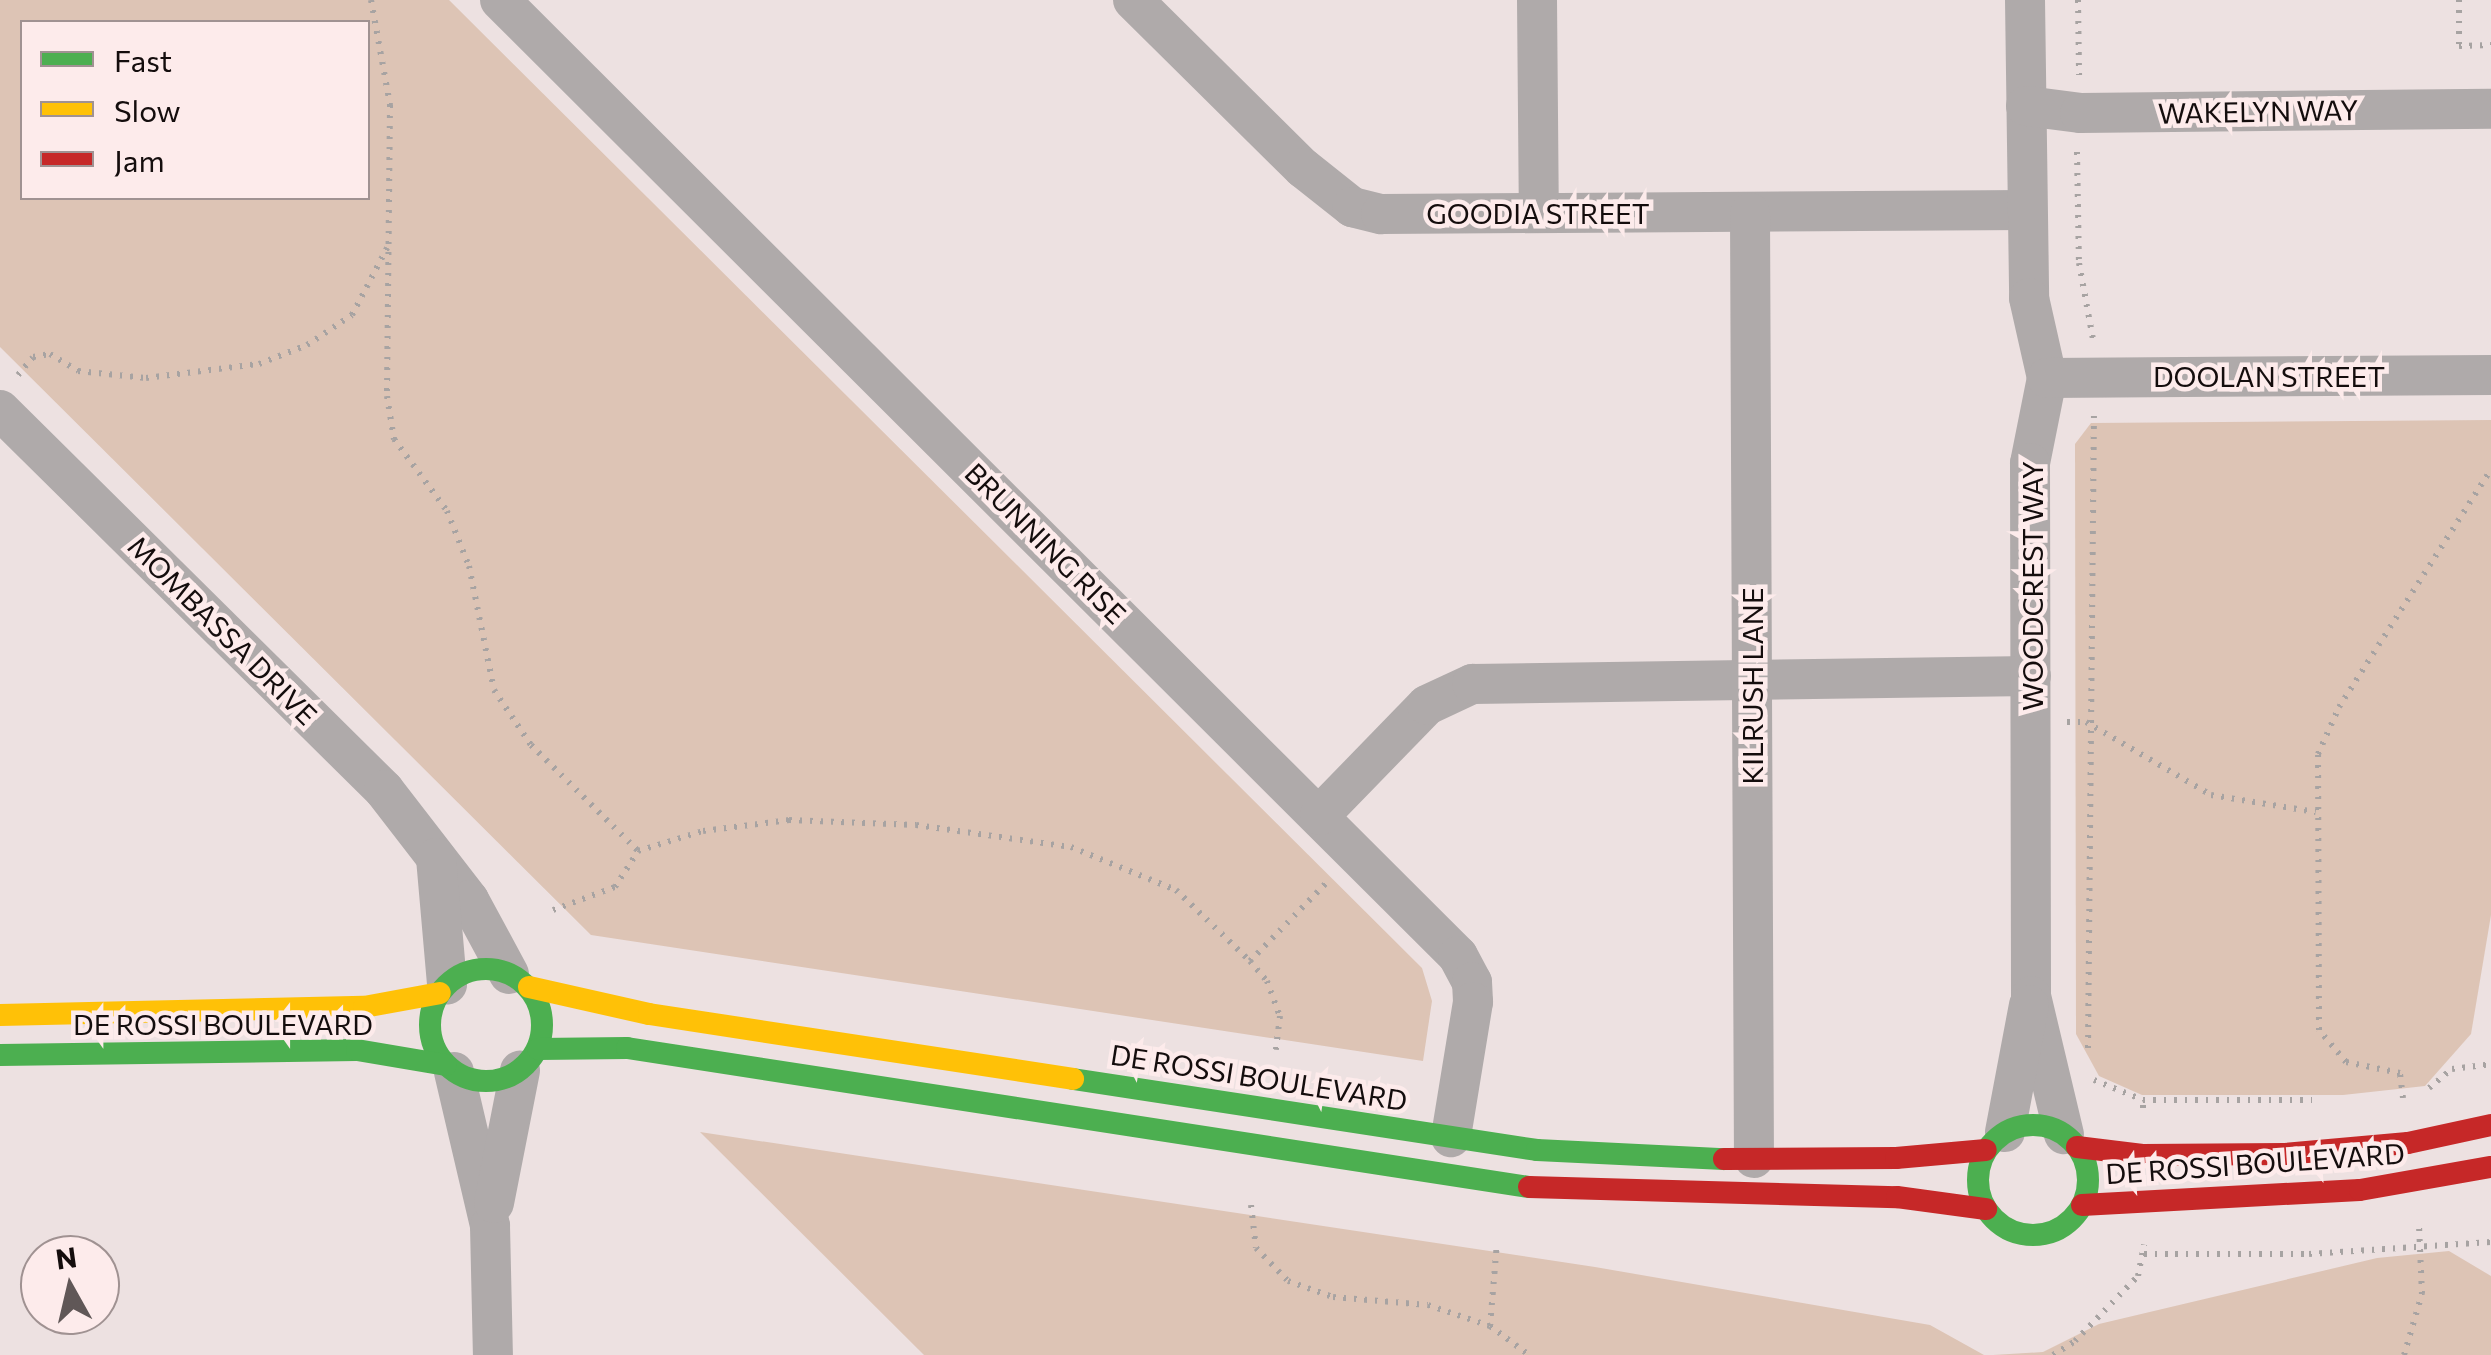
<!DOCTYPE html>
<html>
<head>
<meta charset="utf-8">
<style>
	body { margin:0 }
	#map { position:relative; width:2491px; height:1355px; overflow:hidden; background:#ede1e1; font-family:Commissioner,sans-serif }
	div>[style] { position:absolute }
	.green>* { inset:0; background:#ddc4b5 }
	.path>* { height:6px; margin-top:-3px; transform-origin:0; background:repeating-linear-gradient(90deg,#a7a3a2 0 2.5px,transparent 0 10.5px) }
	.street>* { height:40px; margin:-20px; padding:0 20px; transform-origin:20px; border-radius:20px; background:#afaaaa }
	.fast>* { height:22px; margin:-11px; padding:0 11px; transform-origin:11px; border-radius:11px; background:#4caf50 }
	.fast>.ring { margin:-11px; padding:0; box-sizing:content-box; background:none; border:22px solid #4caf50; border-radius:50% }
	.slow>* { height:22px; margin:-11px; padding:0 11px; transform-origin:11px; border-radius:11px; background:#ffc107 }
	.jam>* { height:22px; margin:-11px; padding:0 11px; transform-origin:11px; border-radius:11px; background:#c62828 }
	span { translate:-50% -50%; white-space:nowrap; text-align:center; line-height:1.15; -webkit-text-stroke:9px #fdebeb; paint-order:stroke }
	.street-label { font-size:28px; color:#140d0d }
	.legend { position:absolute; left:20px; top:20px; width:350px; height:180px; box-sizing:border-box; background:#fdebeb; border:2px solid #a09292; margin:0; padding:12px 18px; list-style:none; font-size:30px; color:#140d0d }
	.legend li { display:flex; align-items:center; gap:20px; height:50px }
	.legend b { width:50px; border:2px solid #a09292 }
	.north { position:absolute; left:20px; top:1235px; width:100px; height:100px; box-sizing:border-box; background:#fdebeb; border:2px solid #a09292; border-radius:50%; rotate:352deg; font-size:28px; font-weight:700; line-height:40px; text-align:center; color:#140d0d }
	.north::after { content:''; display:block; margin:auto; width:35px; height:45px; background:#605757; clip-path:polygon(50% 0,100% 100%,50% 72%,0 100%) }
</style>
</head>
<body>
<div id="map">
	<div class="green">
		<div style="clip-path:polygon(evenodd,0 0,449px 0,1422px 968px,1432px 1001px,1423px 1061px,591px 935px,0 347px,0 0,368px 22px,368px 198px,22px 198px,22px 22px,368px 22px)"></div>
		<div style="clip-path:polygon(2491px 420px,2491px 915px,2471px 1034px,2425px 1086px,2343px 1095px,2142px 1095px,2099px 1076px,2076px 1034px,2075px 444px,2091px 423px)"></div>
		<div style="clip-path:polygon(700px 1132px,1595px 1267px,1930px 1325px,1984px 1355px,924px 1355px)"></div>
		<div style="clip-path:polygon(2449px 1251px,2491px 1276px,2491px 1355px,1993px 1355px,2043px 1352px,2099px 1324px,2377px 1258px)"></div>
	</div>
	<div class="path">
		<div style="left:371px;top:0;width:107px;rotate:79.7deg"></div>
		<div style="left:390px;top:105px;width:291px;rotate:90.6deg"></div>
		<div style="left:387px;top:396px;width:44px;rotate:80.8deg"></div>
		<div style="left:394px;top:439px;width:89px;rotate:53.6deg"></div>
		<div style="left:447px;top:511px;width:59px;rotate:68.2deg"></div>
		<div style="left:469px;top:566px;width:126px;rotate:78.6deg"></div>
		<div style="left:494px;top:690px;width:66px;rotate:56.1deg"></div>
		<div style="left:531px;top:745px;width:151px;rotate:44.7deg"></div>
		<div style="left:638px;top:851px;width:68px;rotate:-17.1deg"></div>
		<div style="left:703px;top:831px;width:87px;rotate:-7.3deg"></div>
		<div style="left:789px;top:820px;width:127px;rotate:2.3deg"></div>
		<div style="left:916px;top:825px;width:157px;rotate:8.1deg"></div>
		<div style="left:1071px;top:847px;width:113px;rotate:22.3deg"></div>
		<div style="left:1176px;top:890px;width:103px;rotate:43.8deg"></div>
		<div style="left:1250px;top:961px;width:26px;rotate:50deg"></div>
		<div style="left:1267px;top:981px;width:37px;rotate:70deg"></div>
		<div style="left:1280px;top:1016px;width:34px;rotate:97deg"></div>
		<div style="left:2078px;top:0;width:75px;rotate:89.2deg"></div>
		<div style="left:2459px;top:0;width:46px;rotate:90deg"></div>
		<div style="left:2459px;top:46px;width:32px;rotate:-2deg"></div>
		<div style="left:2077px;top:152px;width:111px;rotate:89deg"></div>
		<div style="left:2079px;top:263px;width:77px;rotate:79.6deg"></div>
		<div style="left:18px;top:375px;width:23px;rotate:-50deg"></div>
		<div style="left:33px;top:357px;width:17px;rotate:-10deg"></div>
		<div style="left:50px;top:354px;width:33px;rotate:31deg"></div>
		<div style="left:78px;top:371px;width:68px;rotate:5.9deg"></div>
		<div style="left:146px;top:378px;width:114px;rotate:-7.1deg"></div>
		<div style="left:259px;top:364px;width:52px;rotate:-21.6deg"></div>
		<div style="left:307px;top:345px;width:54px;rotate:-33.7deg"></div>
		<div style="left:352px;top:315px;width:76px;rotate:-62.4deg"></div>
		<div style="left:2067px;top:722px;width:19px"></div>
		<div style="left:2086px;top:722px;width:145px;rotate:30.3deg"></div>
		<div style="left:2211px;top:795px;width:106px;rotate:9.2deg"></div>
		<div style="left:553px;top:910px;width:66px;rotate:-20.4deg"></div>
		<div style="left:615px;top:887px;width:43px;rotate:-57.4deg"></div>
		<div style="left:1250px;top:961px;width:112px;rotate:-45.7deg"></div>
		<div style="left:2088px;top:1048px;width:632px;rotate:-89.46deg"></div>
		<div style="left:2094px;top:1080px;width:53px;rotate:22.2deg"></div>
		<div style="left:2429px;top:1088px;width:30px;rotate:-40deg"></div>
		<div style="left:2452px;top:1069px;width:39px;rotate:-7deg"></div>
		<div style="left:2403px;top:1098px;width:25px;rotate:-97deg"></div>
		<div style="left:2400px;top:1073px;width:55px;rotate:-168.5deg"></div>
		<div style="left:2346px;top:1062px;width:42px;rotate:-130.2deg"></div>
		<div style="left:2319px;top:1030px;width:276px;rotate:-90.2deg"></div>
		<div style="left:2318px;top:754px;width:51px;rotate:-65.9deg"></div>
		<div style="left:2339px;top:707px;width:282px;rotate:-57.4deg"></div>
		<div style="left:2143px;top:1108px;width:8px;rotate:-90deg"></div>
		<div style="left:2143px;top:1100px;width:169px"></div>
		<div style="left:1251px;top:1205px;width:43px;rotate:83.4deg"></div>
		<div style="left:1256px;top:1248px;width:46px;rotate:45.9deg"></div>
		<div style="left:1288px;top:1281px;width:48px;rotate:19.6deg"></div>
		<div style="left:1333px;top:1297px;width:95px;rotate:4.8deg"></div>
		<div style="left:1428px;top:1305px;width:65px;rotate:18.7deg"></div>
		<div style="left:1490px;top:1326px;width:49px;rotate:36.6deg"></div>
		<div style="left:2144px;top:1254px;width:165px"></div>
		<div style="left:2309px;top:1254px;width:182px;rotate:-3.8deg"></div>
		<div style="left:1490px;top:1326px;width:83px;rotate:-85.2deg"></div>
		<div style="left:2053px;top:1355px;width:26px;rotate:-32deg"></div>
		<div style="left:2075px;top:1341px;width:91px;rotate:-45.9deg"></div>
		<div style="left:2138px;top:1276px;width:32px;rotate:-79deg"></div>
		<div style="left:2404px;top:1355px;width:64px;rotate:-73.6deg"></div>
		<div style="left:2422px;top:1294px;width:69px;rotate:-92.5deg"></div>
	</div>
	<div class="street">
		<div style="left:500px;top:0;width:1353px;rotate:44.94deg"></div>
		<div style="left:1458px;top:956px;width:30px;rotate:62deg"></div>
		<div style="left:1472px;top:982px;width:20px;rotate:87deg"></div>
		<div style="left:1473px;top:1002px;width:137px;rotate:99.3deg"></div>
		<div style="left:1133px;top:0;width:239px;rotate:44.7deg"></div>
		<div style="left:1303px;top:168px;width:63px;rotate:38.5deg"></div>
		<div style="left:1352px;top:207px;width:30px;rotate:14deg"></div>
		<div style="left:1381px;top:214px;width:646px;rotate:-0.35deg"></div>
		<div style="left:1537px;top:0;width:213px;rotate:89.5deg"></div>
		<div style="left:2025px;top:0;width:298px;rotate:89.2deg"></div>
		<div style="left:2029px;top:298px;width:82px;rotate:77.3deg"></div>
		<div style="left:2047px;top:378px;width:87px;rotate:101.3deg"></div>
		<div style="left:2030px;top:463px;width:533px;rotate:89.89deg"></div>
		<div style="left:2031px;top:996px;width:142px;rotate:76.6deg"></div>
		<div style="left:2026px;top:106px;width:54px;rotate:7.4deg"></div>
		<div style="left:2080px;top:113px;width:411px;rotate:-0.6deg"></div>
		<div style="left:1750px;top:213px;width:945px;rotate:89.76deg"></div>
		<div style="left:2047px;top:378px;width:444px;rotate:-0.4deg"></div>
		<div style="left:0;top:410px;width:540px;rotate:44.7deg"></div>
		<div style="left:384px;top:790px;width:139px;rotate:52.3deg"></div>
		<div style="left:469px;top:900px;width:84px;rotate:61.6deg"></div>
		<div style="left:1320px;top:815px;width:153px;rotate:-45.8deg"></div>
		<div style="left:1427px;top:705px;width:50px;rotate:-25deg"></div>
		<div style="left:1472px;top:684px;width:559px;rotate:-0.82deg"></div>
		<div style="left:436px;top:858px;width:127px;rotate:85deg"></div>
		<div style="left:454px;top:1072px;width:158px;rotate:76.8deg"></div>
		<div style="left:490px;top:1226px;width:129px;rotate:88.7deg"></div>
		<div style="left:2005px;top:1132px;width:129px;rotate:-79.3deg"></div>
		<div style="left:494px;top:1203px;width:135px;rotate:-78.9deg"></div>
	</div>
	<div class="fast">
		<div class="ring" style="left:430px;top:969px;width:90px;height:90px"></div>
		<div style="left:538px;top:1049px;width:89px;rotate:-0.6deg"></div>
		<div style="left:627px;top:1048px;width:913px;rotate:8.76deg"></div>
		<div style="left:0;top:1055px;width:357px;rotate:-0.8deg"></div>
		<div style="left:357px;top:1050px;width:90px;rotate:9.6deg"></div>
		<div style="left:1073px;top:1079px;width:469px;rotate:8.7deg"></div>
		<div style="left:1537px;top:1150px;width:187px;rotate:2.8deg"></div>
		<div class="ring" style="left:1978px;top:1125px;width:88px;height:88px"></div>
	</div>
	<div class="slow">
		<div style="left:529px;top:987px;width:123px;rotate:12.7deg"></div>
		<div style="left:649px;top:1014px;width:429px;rotate:8.7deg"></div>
		<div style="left:0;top:1015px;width:364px;rotate:-1.3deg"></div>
		<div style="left:364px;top:1007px;width:77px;rotate:-10.4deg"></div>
	</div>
	<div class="jam">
		<div style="left:2077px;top:1147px;width:66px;rotate:6.9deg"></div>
		<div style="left:2143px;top:1155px;width:142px;rotate:-0.4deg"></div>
		<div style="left:2285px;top:1154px;width:123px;rotate:-5.1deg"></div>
		<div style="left:2408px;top:1143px;width:85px;rotate:-12.2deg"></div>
		<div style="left:1724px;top:1159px;width:172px;rotate:-0.3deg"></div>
		<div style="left:1896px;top:1158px;width:90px;rotate:-5.1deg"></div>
		<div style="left:1529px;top:1187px;width:368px;rotate:1.6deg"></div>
		<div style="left:1897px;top:1197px;width:90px;rotate:7.7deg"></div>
		<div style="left:2082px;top:1205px;width:278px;rotate:-3.1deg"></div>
		<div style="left:2360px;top:1190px;width:133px;rotate:-10deg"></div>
	</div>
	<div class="street-label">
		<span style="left:2258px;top:111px;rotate:-1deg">WAKELYN WAY</span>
		<span style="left:1538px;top:213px">GOODIA STREET</span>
		<span style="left:2269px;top:376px">DOOLAN STREET</span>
		<span style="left:1046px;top:543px;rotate:45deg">BRUNNING RISE</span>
		<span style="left:2032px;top:586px;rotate:-90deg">WOODCREST WAY</span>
		<span style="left:223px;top:630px;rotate:45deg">MOMBASSA DRIVE</span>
		<span style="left:1752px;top:686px;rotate:-90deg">KILRUSH LANE</span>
		<span style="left:223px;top:1024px">DE ROSSI BOULEVARD</span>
		<span style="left:1259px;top:1077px;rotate:9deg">DE ROSSI BOULEVARD</span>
		<span style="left:2255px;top:1163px;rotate:-4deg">DE ROSSI BOULEVARD</span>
	</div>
	<ul class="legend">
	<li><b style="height:12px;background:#4caf50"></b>Fast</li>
	<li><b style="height:12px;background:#ffc107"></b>Slow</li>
	<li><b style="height:12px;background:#c62828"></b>Jam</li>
	</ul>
	<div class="north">N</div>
</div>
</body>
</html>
